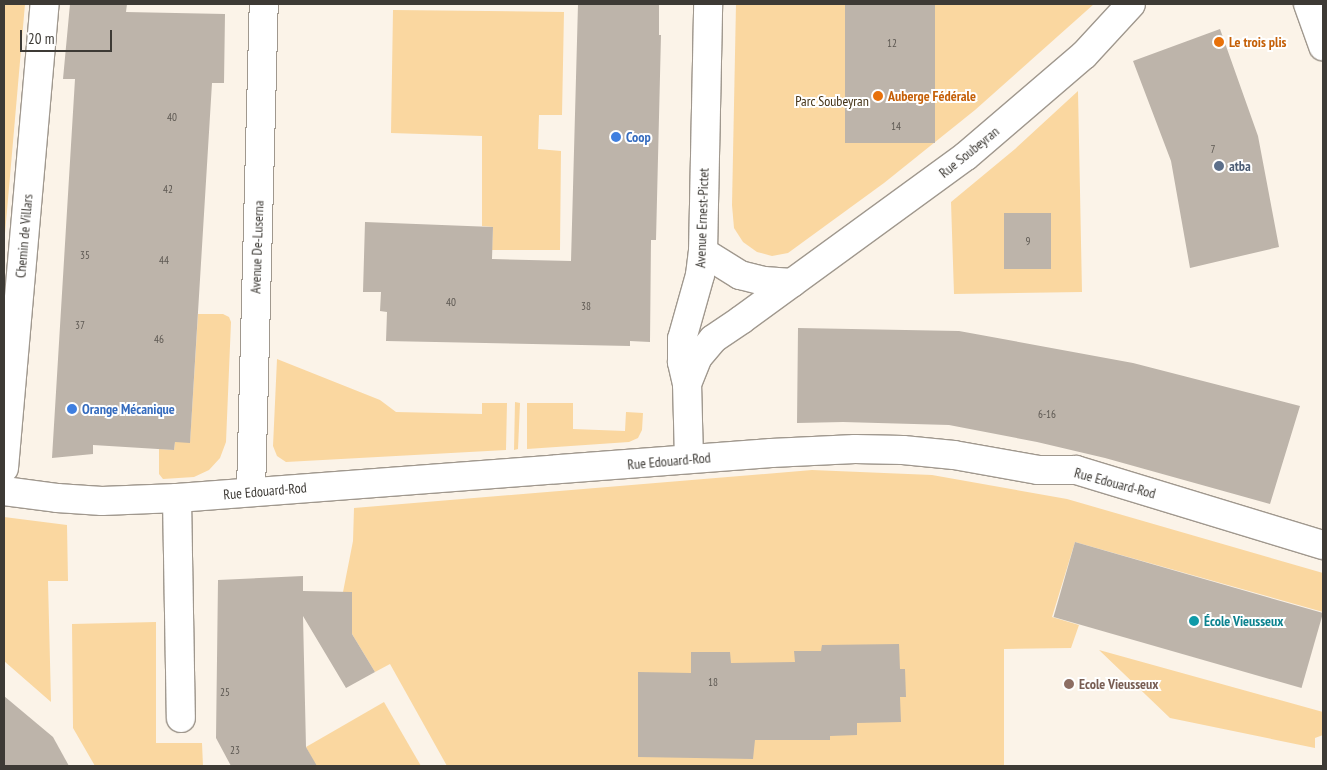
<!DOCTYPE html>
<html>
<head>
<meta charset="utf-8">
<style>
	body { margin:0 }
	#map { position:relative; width:1327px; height:770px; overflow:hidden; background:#fbf3e8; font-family:"PT Sans Narrow",sans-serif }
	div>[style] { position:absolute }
	.green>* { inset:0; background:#fad7a0 }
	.building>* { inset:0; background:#bdb4aa; transform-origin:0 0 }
	.roads { filter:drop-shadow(1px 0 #a0988e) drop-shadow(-1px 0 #a0988e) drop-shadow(0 1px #a0988e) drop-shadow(0 -1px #a0988e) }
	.minor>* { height:28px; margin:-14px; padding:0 14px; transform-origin:14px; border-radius:14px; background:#fff }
	.dots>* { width:14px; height:14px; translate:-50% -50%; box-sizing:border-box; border:2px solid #fff; border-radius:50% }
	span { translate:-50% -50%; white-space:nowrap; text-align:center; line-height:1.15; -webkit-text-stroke:4px #fff; paint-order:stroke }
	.number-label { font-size:11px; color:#5d5852 }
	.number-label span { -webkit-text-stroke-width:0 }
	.food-label { font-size:14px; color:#c56008; font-weight:700 }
	.left { translate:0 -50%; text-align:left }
	.park-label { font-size:14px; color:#433216 }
	.shop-label { font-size:14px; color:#366cbe; font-weight:700 }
	.street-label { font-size:14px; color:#3d3a35 }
	.service-label { font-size:14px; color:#4e5e75; font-weight:700 }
	.culture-label { font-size:14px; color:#0d838f; font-weight:700 }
	.education-label { font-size:14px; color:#785e54; font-weight:700 }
	.frame { position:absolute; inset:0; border:5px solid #3d3a35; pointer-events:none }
	.scale { position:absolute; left:20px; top:30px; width:92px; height:22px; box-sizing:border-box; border:2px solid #3d3a35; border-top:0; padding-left:6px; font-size:15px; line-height:18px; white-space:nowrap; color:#3d3a35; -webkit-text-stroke:4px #fff; paint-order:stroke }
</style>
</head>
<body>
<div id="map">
	<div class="green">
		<div style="clip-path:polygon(4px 4px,25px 4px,4px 245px)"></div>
		<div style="clip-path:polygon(736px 4px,1094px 4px,975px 110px,884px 183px,788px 253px,772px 256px,757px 252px,743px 242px,734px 228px,732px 205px)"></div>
		<div style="clip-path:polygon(393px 10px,564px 12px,562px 115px,539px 115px,538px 149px,561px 151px,560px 250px,492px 250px,493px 227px,482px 226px,482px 136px,391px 133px)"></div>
		<div style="clip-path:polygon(1078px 91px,1082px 292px,954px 294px,951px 202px,1015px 149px)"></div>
		<div style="clip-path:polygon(198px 314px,223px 314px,229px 317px,231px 322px,226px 442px,220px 458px,209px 470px,194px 477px,163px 479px,159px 474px,159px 449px,174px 450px,175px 442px,190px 442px)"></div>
		<div style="clip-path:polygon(277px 359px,380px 400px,396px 412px,482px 414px,482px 403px,507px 403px,506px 450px,286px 462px,277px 456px,273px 446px)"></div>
		<div style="clip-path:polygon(515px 402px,520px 403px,518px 449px,514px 450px)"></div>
		<div style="clip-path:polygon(527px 403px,573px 403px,573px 429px,625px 431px,626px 412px,643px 413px,642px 430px,638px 438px,629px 442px,527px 449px)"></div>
		<div style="clip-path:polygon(812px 470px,932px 475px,1067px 499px,1323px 573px,1323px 612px,1075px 542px,1052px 617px,1079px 625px,1071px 648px,1004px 649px,1004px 766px,447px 766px,390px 664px,375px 672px,352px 634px,352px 592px,343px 592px,353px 541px,354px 508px)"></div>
		<div style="clip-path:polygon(4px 517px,67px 525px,68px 581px,48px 581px,51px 702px,4px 661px)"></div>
		<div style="clip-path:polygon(156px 622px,156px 743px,202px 743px,203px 766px,95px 766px,73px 728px,72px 624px)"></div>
		<div style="clip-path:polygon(1099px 650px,1323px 712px,1323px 735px,1315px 738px,1315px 748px,1170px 718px)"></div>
		<div style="clip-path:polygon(384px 702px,421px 766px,316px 766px,306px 747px)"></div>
	</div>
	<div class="building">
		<div style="clip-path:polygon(70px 4px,127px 4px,126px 12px,225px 14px,224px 83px,212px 83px,190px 443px,175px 442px,174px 450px,93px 445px,93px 454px,52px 458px,75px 79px,63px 79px)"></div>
		<div style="clip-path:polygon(578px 4px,659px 4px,659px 35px,661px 35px,656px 240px,651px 240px,650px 342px,630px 341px,630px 346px,386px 341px,387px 312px,380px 311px,381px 292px,363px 292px,365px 222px,493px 227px,492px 259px,571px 261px)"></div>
		<div style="left:845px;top:4px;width:90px;height:139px"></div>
		<div style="clip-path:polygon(1220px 29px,1258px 136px,1279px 247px,1190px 268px,1171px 161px,1133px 61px)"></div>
		<div style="left:1004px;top:213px;width:47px;height:56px"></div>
		<div style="clip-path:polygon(798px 328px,959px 331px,1133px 363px,1300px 406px,1270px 504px,1105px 458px,1037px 442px,949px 425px,843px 422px,797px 423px)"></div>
		<div style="left:1075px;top:542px;width:258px;height:78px;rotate:16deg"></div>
		<div style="clip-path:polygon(303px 576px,303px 591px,352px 592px,352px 634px,375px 672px,346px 688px,303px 616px,306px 747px,317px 766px,231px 766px,216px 738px,218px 580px)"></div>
		<div style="clip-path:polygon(899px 644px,900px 669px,905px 669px,906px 697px,900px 697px,901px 722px,857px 723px,857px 735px,830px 736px,830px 740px,755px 740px,753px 759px,638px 757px,638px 672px,691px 673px,691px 652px,730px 652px,731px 663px,795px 662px,794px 651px,821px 651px,822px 645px)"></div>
		<div style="clip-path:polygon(4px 696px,53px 737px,69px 766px,4px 766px)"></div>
	</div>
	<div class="roads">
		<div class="minor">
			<div style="left:1308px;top:4px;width:45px;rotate:70.3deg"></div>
			<div style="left:703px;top:252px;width:44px;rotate:31.9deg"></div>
			<div style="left:740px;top:275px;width:25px;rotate:14deg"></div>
			<div style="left:764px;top:281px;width:28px;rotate:4deg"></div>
			<div style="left:687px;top:384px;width:29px;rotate:-68deg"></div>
			<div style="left:698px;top:357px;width:23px;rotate:-50deg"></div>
			<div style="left:713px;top:339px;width:34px;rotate:-34deg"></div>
			<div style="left:741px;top:320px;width:278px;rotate:-36.1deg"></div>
			<div style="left:966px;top:156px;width:155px;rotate:-40.6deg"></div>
			<div style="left:1084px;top:55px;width:69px;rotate:-47.3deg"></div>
			<div style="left:689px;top:459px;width:75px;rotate:-91.5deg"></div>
			<div style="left:687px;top:384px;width:23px;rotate:-103deg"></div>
			<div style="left:682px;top:362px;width:23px;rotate:-90deg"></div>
			<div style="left:682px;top:339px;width:66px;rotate:-74.3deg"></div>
			<div style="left:700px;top:275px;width:23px;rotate:-83deg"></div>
			<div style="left:703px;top:252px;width:248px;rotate:-88.8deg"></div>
			<div style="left:4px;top:468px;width:466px;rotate:-85deg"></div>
			<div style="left:4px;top:491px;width:53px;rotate:7.5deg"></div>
			<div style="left:57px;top:498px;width:45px;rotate:3.8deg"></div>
			<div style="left:102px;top:501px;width:75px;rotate:-2.3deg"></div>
			<div style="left:177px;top:498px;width:596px;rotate:-4.33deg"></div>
			<div style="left:771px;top:453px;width:84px;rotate:-2.7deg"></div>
			<div style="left:855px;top:449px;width:48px;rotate:1.2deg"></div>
			<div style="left:903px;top:450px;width:51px;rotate:5.6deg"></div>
			<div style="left:954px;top:455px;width:85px;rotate:10.1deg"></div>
			<div style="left:1038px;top:470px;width:38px"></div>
			<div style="left:1076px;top:470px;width:258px;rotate:16.9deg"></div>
			<div style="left:251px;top:491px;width:487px;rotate:-88.5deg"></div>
			<div style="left:177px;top:498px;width:220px;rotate:89deg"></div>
		</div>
	</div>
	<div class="dots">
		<div style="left:1219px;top:42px;background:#e8710a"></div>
		<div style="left:878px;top:96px;background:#e8710a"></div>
		<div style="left:616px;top:137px;background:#3f7fe0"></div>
		<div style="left:1219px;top:166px;background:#5c6f8a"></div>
		<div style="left:72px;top:409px;background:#3f7fe0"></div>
		<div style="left:1194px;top:621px;background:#0f9aa8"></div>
		<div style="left:1069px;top:684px;background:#8d6e63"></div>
	</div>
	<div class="number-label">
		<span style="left:892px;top:43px">12</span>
		<span style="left:172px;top:117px">40</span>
		<span style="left:896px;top:126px">14</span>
		<span style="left:1213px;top:149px">7</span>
		<span style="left:168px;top:189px">42</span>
		<span style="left:1028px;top:241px">9</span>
		<span style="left:85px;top:255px">35</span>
		<span style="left:164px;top:260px">44</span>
		<span style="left:451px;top:302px">40</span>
		<span style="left:586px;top:306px">38</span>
		<span style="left:80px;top:325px">37</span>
		<span style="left:159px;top:339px">46</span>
		<span style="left:1047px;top:414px">6-16</span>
		<span style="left:713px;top:682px">18</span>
		<span style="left:225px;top:692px">25</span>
		<span style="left:235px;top:750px">23</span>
	</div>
	<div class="food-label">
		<span class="left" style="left:1229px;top:42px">Le trois plis</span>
		<span class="left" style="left:888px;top:96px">Auberge Fédérale</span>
	</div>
	<div class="park-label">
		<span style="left:832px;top:101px">Parc Soubeyran</span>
	</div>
	<div class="shop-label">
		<span class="left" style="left:626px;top:137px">Coop</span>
		<span class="left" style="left:82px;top:409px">Orange Mécanique</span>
	</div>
	<div class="street-label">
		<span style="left:969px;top:152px;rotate:-39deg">Rue Soubeyran</span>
		<span style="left:702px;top:218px;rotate:-88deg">Avenue Ernest-Pictet</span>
		<span style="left:24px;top:236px;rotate:-85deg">Chemin de Villars</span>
		<span style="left:257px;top:247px;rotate:-88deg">Avenue De-Luserna</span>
		<span style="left:669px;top:461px;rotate:-5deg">Rue Edouard-Rod</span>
		<span style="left:1115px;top:483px;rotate:15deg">Rue Edouard-Rod</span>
		<span style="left:265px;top:491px;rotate:-5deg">Rue Edouard-Rod</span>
	</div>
	<div class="service-label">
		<span class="left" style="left:1229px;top:166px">atba</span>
	</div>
	<div class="culture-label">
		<span class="left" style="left:1204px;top:621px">École Vieusseux</span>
	</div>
	<div class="education-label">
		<span class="left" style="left:1079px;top:684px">Ecole Vieusseux</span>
	</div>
	<div class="frame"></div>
	<div class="scale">20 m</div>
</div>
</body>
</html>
